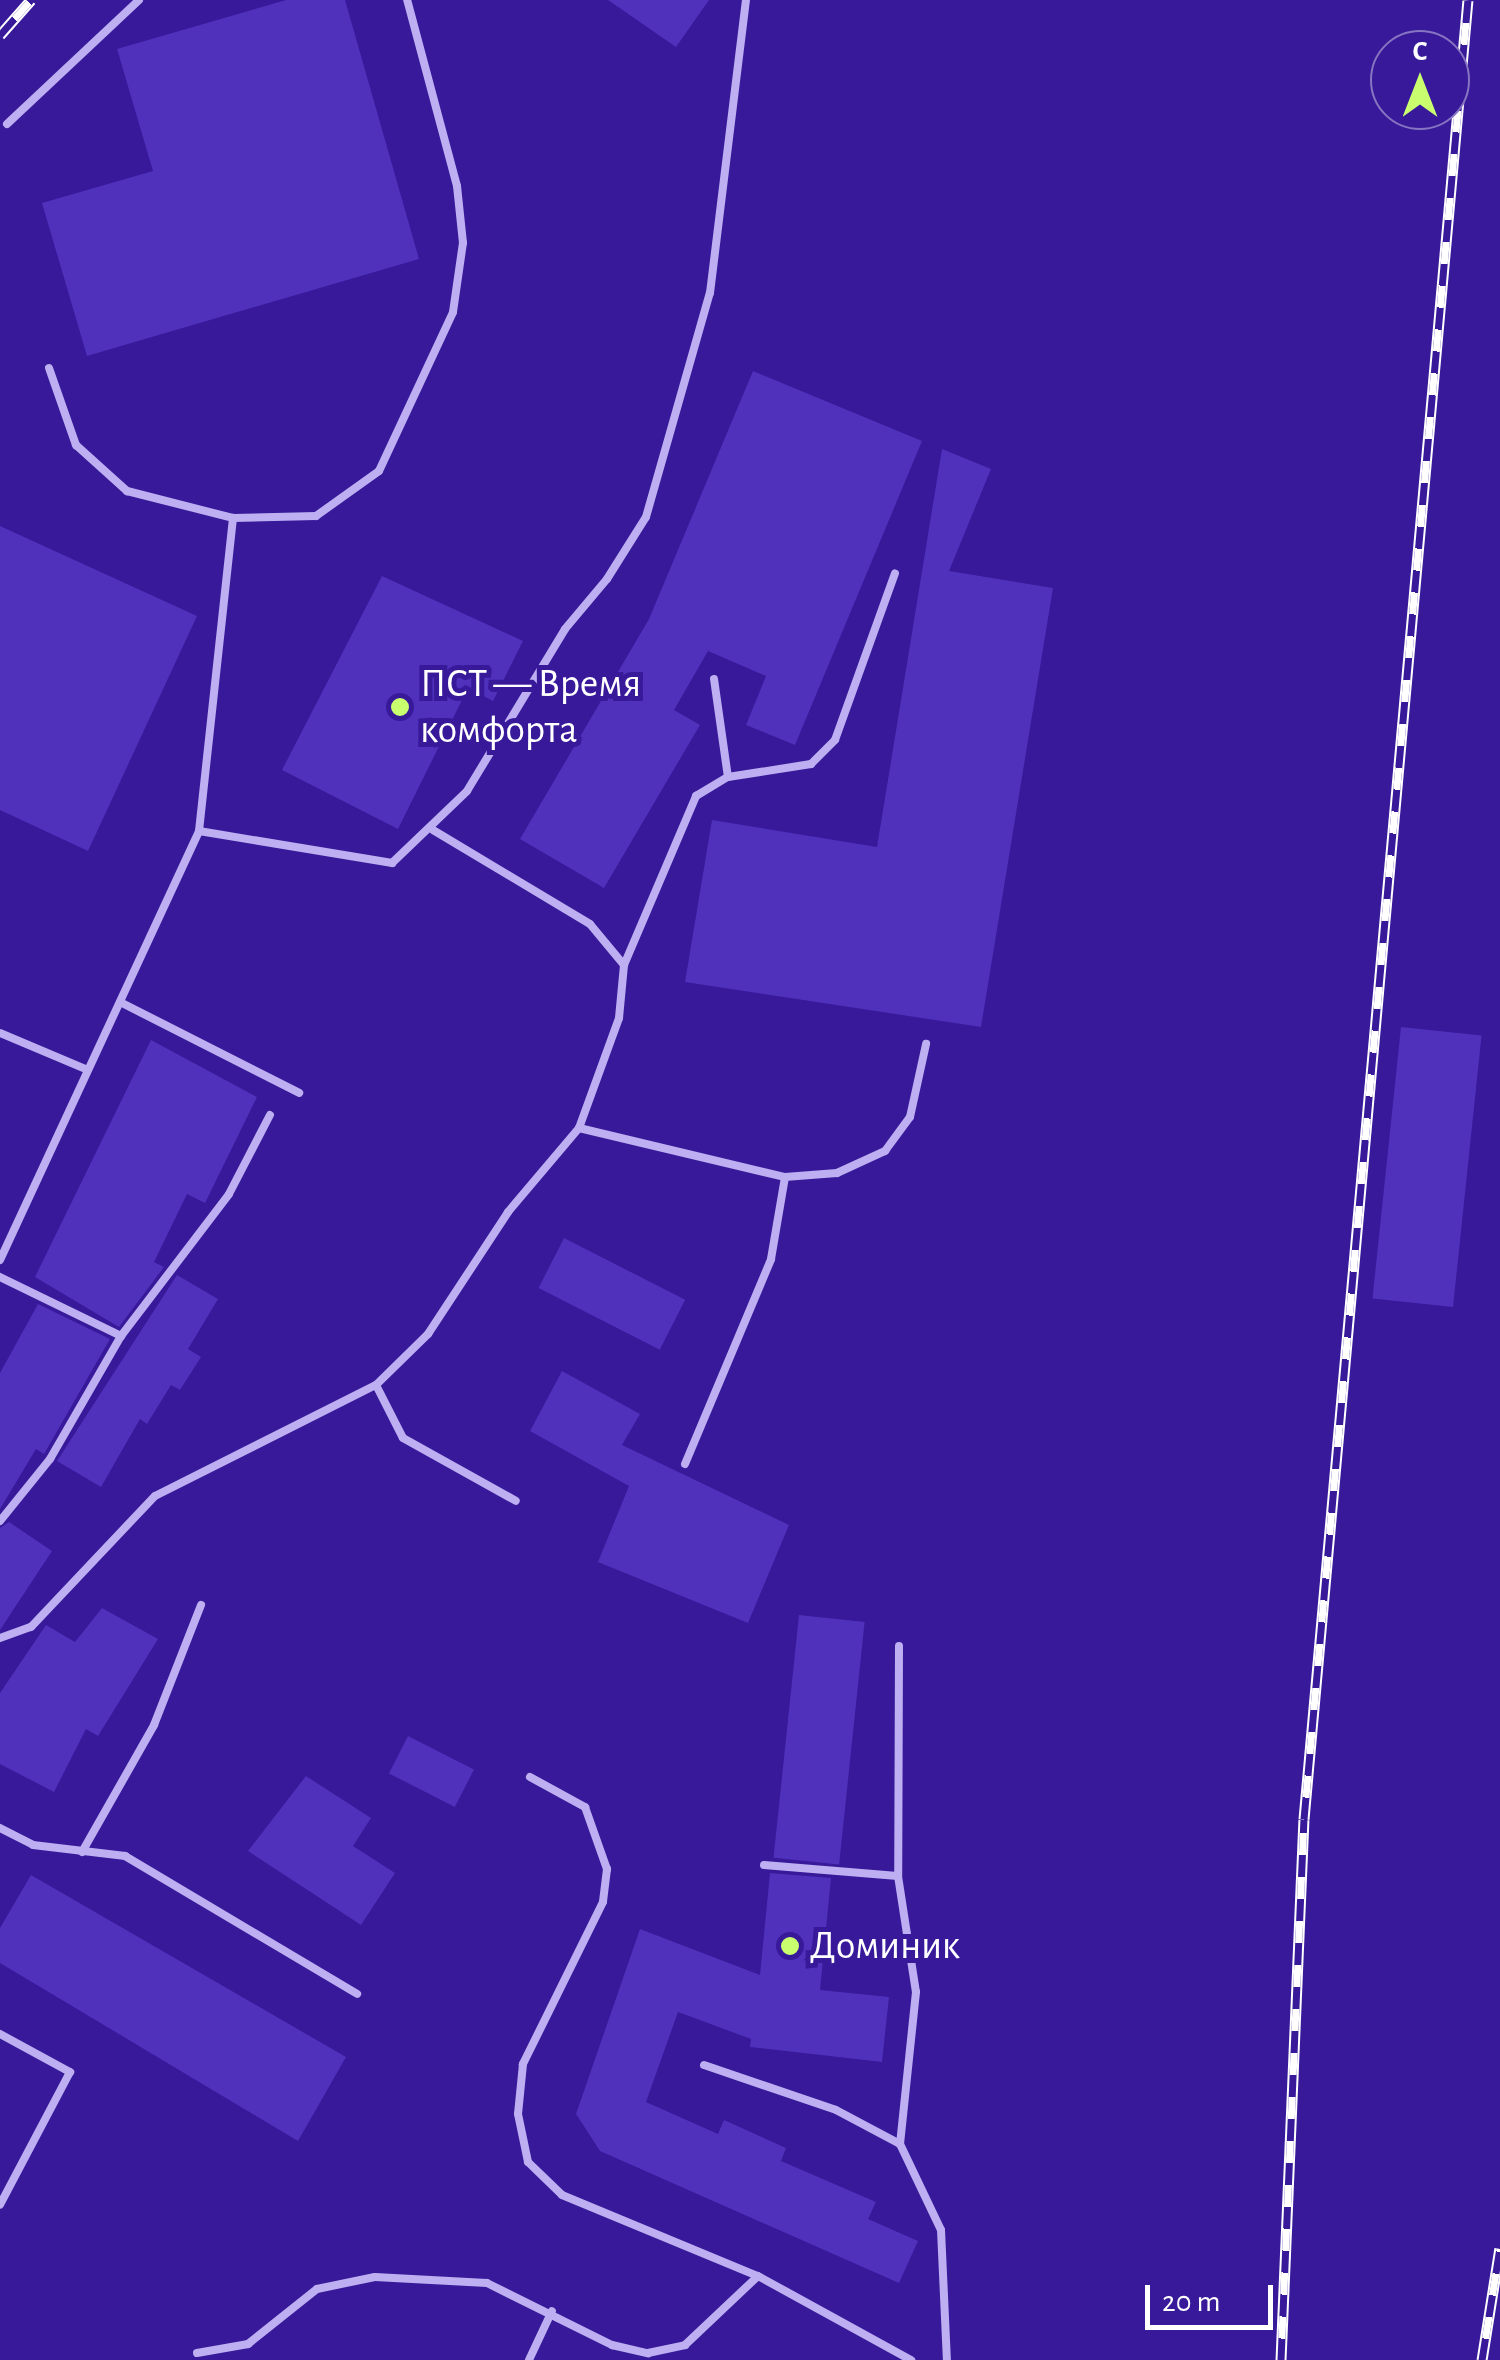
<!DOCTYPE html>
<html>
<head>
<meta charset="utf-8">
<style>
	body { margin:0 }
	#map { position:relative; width:1500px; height:2360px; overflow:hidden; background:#37199a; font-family:"Alegreya Sans",sans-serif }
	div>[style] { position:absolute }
	.building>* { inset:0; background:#4f31bb; transform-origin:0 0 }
	.service>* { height:8px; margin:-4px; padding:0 4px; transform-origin:4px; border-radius:4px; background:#bdaff1 }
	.rail>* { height:11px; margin-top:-5.5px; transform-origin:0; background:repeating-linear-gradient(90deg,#37199a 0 22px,#fff 0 44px); box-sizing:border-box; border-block:2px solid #fff }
	.dots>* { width:28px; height:28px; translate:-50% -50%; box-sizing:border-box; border:5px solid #37199a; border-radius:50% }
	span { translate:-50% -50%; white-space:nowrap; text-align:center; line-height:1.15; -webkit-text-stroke:10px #37199a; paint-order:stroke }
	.poi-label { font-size:40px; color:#fff }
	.left { translate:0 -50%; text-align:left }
	.north { position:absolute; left:1370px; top:30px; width:100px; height:100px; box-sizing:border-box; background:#37199a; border:2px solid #8775c2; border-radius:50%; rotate:0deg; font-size:28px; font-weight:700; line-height:40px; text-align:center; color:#fff }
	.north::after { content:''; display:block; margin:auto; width:35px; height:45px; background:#c9ff6f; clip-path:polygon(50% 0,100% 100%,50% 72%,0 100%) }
	.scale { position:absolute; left:1145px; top:2285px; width:128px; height:45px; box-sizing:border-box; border:5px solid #fff; border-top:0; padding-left:12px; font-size:30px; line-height:35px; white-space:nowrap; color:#fff; -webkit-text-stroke:8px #37199a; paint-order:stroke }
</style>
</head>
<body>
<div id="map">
	<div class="building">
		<div style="clip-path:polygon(286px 0,345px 0,419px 259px,87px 356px,42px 203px,153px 171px,117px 49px)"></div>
		<div style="clip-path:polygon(608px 0,709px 0,676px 47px)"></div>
		<div style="clip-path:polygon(753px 371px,922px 441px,795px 745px,746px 725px,766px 676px,708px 651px,674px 710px,700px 725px,604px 888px,520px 839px,649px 619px)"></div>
		<div style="clip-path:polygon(942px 449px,991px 469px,949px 571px,1053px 588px,981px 1027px,685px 982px,712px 820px,877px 847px)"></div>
		<div style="clip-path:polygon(0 526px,197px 616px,88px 851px,0 810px)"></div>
		<div style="clip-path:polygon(382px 576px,523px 641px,493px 701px,468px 688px,398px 829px,282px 770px)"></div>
		<div style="left:1401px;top:1027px;width:81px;height:273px;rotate:6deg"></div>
		<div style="clip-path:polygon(151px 1040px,257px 1097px,205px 1203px,187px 1194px,154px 1262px,164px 1267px,119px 1327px,35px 1277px)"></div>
		<div style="left:564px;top:1238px;width:136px;height:56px;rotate:27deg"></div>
		<div style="clip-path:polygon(177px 1275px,218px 1299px,188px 1349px,201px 1357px,180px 1390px,171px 1385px,147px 1424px,140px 1419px,101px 1487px,57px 1461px)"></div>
		<div style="clip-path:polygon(38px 1304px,110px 1339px,44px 1454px,36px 1449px,0 1509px,0 1373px)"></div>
		<div style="clip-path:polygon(562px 1371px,640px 1414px,622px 1445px,789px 1525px,748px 1623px,598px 1562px,629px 1486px,530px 1431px)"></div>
		<div style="clip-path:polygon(9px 1522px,52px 1551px,0 1630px,0 1528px)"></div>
		<div style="clip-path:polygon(102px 1608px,158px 1639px,98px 1736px,86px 1729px,54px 1792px,0 1764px,0 1693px,46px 1625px,75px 1642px)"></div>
		<div style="left:799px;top:1615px;width:66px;height:244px;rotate:6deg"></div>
		<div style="left:408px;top:1736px;width:74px;height:42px;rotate:27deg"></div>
		<div style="clip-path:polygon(306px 1776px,371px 1818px,353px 1846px,395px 1873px,361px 1925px,248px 1851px)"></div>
		<div style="clip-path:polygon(770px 1873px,831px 1878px,820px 1990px,889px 1997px,882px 2062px,750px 2047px,751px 2039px,678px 2012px,646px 2102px,718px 2134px,724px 2120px,786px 2148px,781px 2161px,876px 2202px,868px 2219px,918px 2241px,899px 2283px,600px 2151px,576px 2114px,640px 1929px,760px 1975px)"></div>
		<div style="clip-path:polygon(31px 1875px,346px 2057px,298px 2141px,0 1963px,0 1928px)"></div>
	</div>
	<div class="service">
		<div style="left:7px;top:124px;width:181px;rotate:-43.2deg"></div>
		<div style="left:49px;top:368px;width:82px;rotate:70.7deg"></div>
		<div style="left:76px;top:445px;width:69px;rotate:42deg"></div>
		<div style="left:127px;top:491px;width:109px;rotate:14.3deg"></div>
		<div style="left:233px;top:518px;width:83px;rotate:-1.4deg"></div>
		<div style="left:316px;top:516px;width:77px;rotate:-35.5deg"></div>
		<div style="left:379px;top:471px;width:175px;rotate:-65deg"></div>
		<div style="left:453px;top:312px;width:70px;rotate:-81.8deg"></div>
		<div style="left:463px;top:243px;width:57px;rotate:-96deg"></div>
		<div style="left:457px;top:186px;width:193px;rotate:-105deg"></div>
		<div style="left:714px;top:679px;width:99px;rotate:81.9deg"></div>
		<div style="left:199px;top:831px;width:196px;rotate:9.4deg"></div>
		<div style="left:392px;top:863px;width:104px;rotate:-43.8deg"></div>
		<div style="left:467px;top:791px;width:189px;rotate:-58.8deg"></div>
		<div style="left:565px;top:629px;width:65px;rotate:-50deg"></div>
		<div style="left:607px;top:579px;width:73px;rotate:-57.8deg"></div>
		<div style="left:646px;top:517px;width:233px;rotate:-74.1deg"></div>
		<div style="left:710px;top:293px;width:295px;rotate:-83deg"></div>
		<div style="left:624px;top:965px;width:184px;rotate:-66.9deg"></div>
		<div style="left:696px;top:796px;width:37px;rotate:-31deg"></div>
		<div style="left:728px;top:777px;width:84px;rotate:-8.9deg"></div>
		<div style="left:811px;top:764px;width:34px;rotate:-45deg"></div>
		<div style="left:835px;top:740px;width:177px;rotate:-70.2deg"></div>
		<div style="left:120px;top:1002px;width:201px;rotate:26.9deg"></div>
		<div style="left:0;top:1033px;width:95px;rotate:22.8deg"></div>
		<div style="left:579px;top:1128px;width:212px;rotate:13.4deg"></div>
		<div style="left:785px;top:1177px;width:52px;rotate:-4.4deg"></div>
		<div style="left:837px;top:1173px;width:53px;rotate:-24.6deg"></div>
		<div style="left:885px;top:1151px;width:42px;rotate:-53.7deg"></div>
		<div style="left:910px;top:1117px;width:75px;rotate:-77.6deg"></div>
		<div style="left:0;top:1260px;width:473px;rotate:-65.1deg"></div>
		<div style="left:199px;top:831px;width:315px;rotate:-83.8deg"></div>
		<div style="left:0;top:1277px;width:135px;rotate:26deg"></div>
		<div style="left:376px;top:1385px;width:59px;rotate:63deg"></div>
		<div style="left:403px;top:1438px;width:129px;rotate:29.1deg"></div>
		<div style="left:685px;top:1464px;width:222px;rotate:-67.2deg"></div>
		<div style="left:771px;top:1259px;width:83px;rotate:-80.3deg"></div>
		<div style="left:0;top:1521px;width:80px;rotate:-51.1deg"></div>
		<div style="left:50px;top:1459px;width:142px;rotate:-60deg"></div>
		<div style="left:121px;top:1336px;width:178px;rotate:-52.7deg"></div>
		<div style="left:229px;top:1194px;width:89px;rotate:-62.6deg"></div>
		<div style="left:0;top:1638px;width:33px;rotate:-20deg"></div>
		<div style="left:31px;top:1627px;width:180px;rotate:-46.6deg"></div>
		<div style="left:155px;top:1496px;width:247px;rotate:-26.7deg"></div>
		<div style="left:376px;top:1385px;width:73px;rotate:-44.4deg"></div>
		<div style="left:428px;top:1334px;width:146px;rotate:-56.7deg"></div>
		<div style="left:508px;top:1212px;width:110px;rotate:-49.8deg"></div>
		<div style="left:579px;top:1128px;width:117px;rotate:-70deg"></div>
		<div style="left:619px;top:1018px;width:53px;rotate:-84.6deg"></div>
		<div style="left:624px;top:965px;width:53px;rotate:-129.7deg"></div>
		<div style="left:590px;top:924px;width:183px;rotate:-149.1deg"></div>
		<div style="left:899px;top:1646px;width:230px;rotate:90.2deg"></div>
		<div style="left:898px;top:1876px;width:117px;rotate:81.2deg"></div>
		<div style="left:916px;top:1992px;width:153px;rotate:96deg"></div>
		<div style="left:530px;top:1777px;width:63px;rotate:28.6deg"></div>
		<div style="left:585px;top:1807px;width:66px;rotate:70.5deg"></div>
		<div style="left:607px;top:1869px;width:33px;rotate:97deg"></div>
		<div style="left:603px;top:1902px;width:181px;rotate:116.3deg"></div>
		<div style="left:523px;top:2064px;width:50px;rotate:95.7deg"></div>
		<div style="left:518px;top:2114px;width:49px;rotate:78.2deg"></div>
		<div style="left:528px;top:2162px;width:47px;rotate:44.1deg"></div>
		<div style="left:562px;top:2195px;width:212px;rotate:22.5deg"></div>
		<div style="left:758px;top:2276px;width:175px;rotate:28.8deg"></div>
		<div style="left:0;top:1828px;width:37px;rotate:27deg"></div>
		<div style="left:33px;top:1845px;width:93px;rotate:6.8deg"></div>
		<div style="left:125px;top:1856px;width:270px;rotate:30.7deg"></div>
		<div style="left:82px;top:1852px;width:146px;rotate:-60.4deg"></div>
		<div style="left:154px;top:1725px;width:129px;rotate:-68.6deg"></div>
		<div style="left:764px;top:1865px;width:134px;rotate:4.7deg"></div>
		<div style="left:0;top:2034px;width:80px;rotate:28.5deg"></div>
		<div style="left:70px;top:2072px;width:150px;rotate:117.8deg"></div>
		<div style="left:704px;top:2065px;width:139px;rotate:18.8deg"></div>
		<div style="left:836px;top:2110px;width:72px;rotate:28deg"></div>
		<div style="left:900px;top:2144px;width:95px;rotate:64.5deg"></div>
		<div style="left:941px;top:2230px;width:130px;rotate:87.4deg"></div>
		<div style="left:197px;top:2353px;width:52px;rotate:-10deg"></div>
		<div style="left:248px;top:2344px;width:88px;rotate:-38.6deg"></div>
		<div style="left:317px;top:2289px;width:59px;rotate:-11.7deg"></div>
		<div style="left:375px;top:2277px;width:112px;rotate:3.1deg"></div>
		<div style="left:487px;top:2283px;width:140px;rotate:26.4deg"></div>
		<div style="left:612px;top:2345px;width:37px;rotate:13deg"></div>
		<div style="left:648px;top:2353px;width:38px;rotate:-12deg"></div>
		<div style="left:685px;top:2345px;width:100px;rotate:-43.4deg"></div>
		<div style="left:529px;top:2360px;width:54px;rotate:-64.9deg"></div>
	</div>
	<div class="rail">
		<div style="left:0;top:35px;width:47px;rotate:-48.5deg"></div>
		<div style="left:1281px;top:2360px;width:541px;rotate:-87.57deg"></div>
		<div style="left:1304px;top:1819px;width:1826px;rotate:-84.85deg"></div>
		<div style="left:1482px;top:2360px;width:113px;rotate:-80.9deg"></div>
	</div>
	<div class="dots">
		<div style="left:400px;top:707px;background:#c9ff6f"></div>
		<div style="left:790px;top:1946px;background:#c9ff6f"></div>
	</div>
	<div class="poi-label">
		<span class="left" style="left:420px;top:707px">ПСТ — Время<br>комфорта</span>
		<span class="left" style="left:810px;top:1946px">Доминик</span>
	</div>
	<div class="north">С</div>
	<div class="scale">20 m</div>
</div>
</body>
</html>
